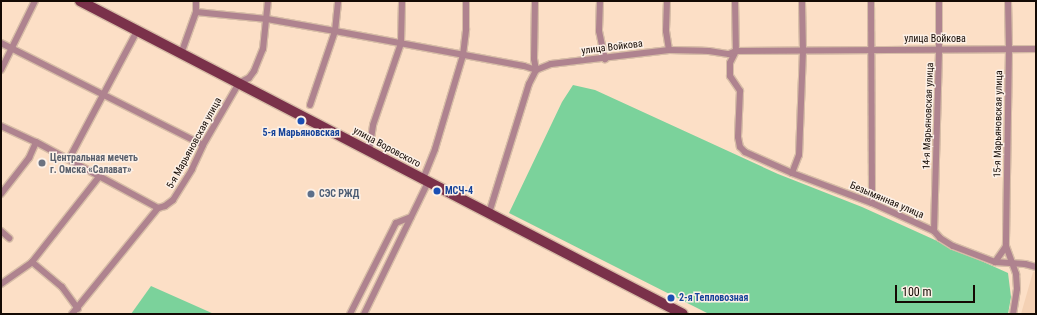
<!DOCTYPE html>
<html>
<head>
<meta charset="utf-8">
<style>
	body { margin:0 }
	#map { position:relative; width:1037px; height:315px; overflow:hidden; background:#fcdfc6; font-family:"Roboto Condensed",sans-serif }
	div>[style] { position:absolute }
	.built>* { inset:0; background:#f4d1b4 }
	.green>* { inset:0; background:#7bd29b }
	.roads { filter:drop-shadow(1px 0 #d7bda7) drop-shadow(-1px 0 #d7bda7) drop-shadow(0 1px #d7bda7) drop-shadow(0 -1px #d7bda7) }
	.street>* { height:6px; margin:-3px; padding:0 3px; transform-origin:3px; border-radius:3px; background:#af838f }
	.primary>* { height:10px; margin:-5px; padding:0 5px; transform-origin:5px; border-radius:5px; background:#7a314a }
	.dots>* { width:11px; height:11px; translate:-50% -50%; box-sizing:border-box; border:2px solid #fcf0e6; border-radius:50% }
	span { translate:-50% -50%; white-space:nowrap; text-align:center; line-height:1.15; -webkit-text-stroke:3px #fcf0e6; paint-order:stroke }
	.street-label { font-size:10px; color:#140a04 }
	.transit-label { font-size:10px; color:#164399; font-weight:700 }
	.left { translate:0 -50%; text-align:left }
	.worship-label { font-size:10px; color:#5b616d; font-weight:700 }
	.service-label { font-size:10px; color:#4e5e75; font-weight:700 }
	.frame { position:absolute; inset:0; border:2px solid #140a04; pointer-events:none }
	.scale { position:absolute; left:895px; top:285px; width:80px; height:18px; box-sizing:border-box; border:2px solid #140a04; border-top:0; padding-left:5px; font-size:12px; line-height:14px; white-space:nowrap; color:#140a04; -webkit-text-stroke:3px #fcf0e6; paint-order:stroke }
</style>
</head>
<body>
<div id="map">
	<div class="built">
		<div style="clip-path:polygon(1036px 271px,1036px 314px,1021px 314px,1033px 272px)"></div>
	</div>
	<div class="green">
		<div style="clip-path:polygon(573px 85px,595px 90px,778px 174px,862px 207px,1008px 273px,1011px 297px,1008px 314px,709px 314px,509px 213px,562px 102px)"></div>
		<div style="clip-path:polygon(151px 286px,214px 314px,131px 314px)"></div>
	</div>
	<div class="roads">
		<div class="street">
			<div style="left:600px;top:1px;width:30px;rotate:92deg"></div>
			<div style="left:599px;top:31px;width:29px;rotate:78deg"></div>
			<div style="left:667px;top:1px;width:30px;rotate:92deg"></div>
			<div style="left:666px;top:31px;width:19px;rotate:81deg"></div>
			<div style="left:735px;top:1px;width:50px;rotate:88.9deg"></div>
			<div style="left:736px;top:51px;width:13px;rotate:117deg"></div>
			<div style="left:730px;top:63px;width:13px;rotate:90deg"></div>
			<div style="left:730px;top:76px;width:18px;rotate:56deg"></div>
			<div style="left:740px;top:91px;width:46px;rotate:92.5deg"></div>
			<div style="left:738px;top:137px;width:10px;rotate:79deg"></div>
			<div style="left:740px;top:147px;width:7px;rotate:45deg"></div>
			<div style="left:745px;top:152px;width:51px;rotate:24.1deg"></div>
			<div style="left:792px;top:173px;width:85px;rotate:20.6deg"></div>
			<div style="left:872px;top:203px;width:68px;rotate:24.3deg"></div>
			<div style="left:934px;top:231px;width:9px;rotate:49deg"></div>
			<div style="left:940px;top:238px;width:15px;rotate:32deg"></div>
			<div style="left:953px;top:246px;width:45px;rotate:20.9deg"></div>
			<div style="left:995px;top:262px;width:30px;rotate:4deg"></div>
			<div style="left:1025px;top:264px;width:11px;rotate:15deg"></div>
			<div style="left:871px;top:1px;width:202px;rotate:89.7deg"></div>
			<div style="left:1008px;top:1px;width:48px;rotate:88.8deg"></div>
			<div style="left:1009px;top:49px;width:197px;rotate:90.9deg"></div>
			<div style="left:1006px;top:246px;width:30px;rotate:70deg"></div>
			<div style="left:1016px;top:274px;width:15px;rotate:86deg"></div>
			<div style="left:1017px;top:289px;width:25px;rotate:99deg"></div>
			<div style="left:196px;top:12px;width:71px;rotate:5.6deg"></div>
			<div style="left:267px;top:19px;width:69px;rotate:10deg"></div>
			<div style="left:335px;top:31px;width:192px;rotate:10.5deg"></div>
			<div style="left:524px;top:66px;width:13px;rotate:18deg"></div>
			<div style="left:1px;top:43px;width:226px;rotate:26.8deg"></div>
			<div style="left:181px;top:54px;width:45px;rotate:-70.3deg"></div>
			<div style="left:196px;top:12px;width:11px;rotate:-90deg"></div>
			<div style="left:1px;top:70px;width:77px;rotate:-63.8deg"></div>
			<div style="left:536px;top:70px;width:16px;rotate:-22deg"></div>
			<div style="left:551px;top:64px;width:119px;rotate:-6.8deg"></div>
			<div style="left:669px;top:50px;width:40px;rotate:1.4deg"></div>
			<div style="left:709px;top:51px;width:20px;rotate:9deg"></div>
			<div style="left:729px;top:54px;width:8px;rotate:-23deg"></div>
			<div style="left:736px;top:51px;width:300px;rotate:-0.4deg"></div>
			<div style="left:310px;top:105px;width:78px;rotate:-71.3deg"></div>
			<div style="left:335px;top:31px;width:30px;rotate:-84deg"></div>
			<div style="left:1px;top:126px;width:38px;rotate:25deg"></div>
			<div style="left:36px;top:142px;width:139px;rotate:28.4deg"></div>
			<div style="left:369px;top:151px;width:26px;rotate:-81deg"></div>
			<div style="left:373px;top:125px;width:87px;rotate:-71.1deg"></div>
			<div style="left:401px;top:43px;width:42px;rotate:-88.6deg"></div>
			<div style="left:69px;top:159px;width:145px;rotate:-62deg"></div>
			<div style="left:792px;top:173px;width:19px;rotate:-69deg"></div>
			<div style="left:799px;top:155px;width:105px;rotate:-87.8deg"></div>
			<div style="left:803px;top:50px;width:49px;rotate:-91.2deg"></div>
			<div style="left:423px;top:179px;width:32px;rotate:-68deg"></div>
			<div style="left:435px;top:149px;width:98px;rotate:-73.4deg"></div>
			<div style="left:463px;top:55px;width:26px;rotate:-83deg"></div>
			<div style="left:466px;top:29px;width:28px;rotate:-90deg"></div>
			<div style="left:1px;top:194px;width:46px;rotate:-52.1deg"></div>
			<div style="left:29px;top:158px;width:17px;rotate:-66deg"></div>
			<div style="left:489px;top:213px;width:135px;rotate:-72.8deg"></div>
			<div style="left:529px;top:84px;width:16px;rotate:-63deg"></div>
			<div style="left:536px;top:70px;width:11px;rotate:-100deg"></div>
			<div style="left:534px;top:59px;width:58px;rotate:-89deg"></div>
			<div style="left:1px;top:231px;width:11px;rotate:41deg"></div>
			<div style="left:934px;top:231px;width:182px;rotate:-88.4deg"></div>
			<div style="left:939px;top:49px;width:48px;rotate:-90deg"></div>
			<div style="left:32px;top:262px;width:39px;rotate:40deg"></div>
			<div style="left:62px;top:287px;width:27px;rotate:54deg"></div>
			<div style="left:995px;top:262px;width:19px;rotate:-55deg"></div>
			<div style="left:1px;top:284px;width:38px;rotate:-35deg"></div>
			<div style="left:32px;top:262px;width:108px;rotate:-51.8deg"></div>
			<div style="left:72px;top:314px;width:136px;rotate:-50.9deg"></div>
			<div style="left:158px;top:208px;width:7px;rotate:-16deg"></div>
			<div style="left:165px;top:206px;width:10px;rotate:-37deg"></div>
			<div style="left:173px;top:200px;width:36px;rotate:-58deg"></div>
			<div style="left:192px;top:169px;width:26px;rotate:-65deg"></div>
			<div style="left:203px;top:145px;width:72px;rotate:-59.9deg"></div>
			<div style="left:239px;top:83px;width:11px;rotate:-27deg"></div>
			<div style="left:249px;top:78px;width:9px;rotate:-54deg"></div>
			<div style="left:254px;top:71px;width:24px;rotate:-68deg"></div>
			<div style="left:263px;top:49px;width:48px;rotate:-84.1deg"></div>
			<div style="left:350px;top:314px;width:102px;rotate:-63.2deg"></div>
			<div style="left:396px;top:223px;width:16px;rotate:-22deg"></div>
			<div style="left:364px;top:314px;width:147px;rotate:-64.1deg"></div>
		</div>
		<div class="primary">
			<div style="left:80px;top:1px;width:679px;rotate:27.43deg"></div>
		</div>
	</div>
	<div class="dots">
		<div style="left:301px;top:121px;background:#1a4fb4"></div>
		<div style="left:42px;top:163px;background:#6b7280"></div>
		<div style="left:437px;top:191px;background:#1a4fb4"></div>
		<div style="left:311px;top:194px;background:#5c6f8a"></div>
		<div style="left:671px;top:298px;background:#1a4fb4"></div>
	</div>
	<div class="street-label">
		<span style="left:935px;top:39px">улица Войкова</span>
		<span style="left:612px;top:47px;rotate:-7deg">улица Войкова</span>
		<span style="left:928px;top:116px;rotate:-88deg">14-я Марьяновская улица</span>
		<span style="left:998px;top:124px;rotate:-89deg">15-я Марьяновская улица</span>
		<span style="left:194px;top:143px;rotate:-61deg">5-я Марьяновская улица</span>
		<span style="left:387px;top:147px;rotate:28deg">улица Воровского</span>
		<span style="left:887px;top:200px;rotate:23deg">Безымянная улица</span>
	</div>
	<div class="transit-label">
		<span style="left:301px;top:133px">5-я Марьяновская</span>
		<span class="left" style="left:445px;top:191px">МСЧ-4</span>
		<span class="left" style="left:679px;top:298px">2-я Тепловозная</span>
	</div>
	<div class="worship-label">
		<span class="left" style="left:50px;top:163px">Центральная мечеть<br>г. Омска «Салават»</span>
	</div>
	<div class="service-label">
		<span class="left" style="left:319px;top:194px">СЭС РЖД</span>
	</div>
	<div class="frame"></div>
	<div class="scale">100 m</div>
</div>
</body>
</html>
